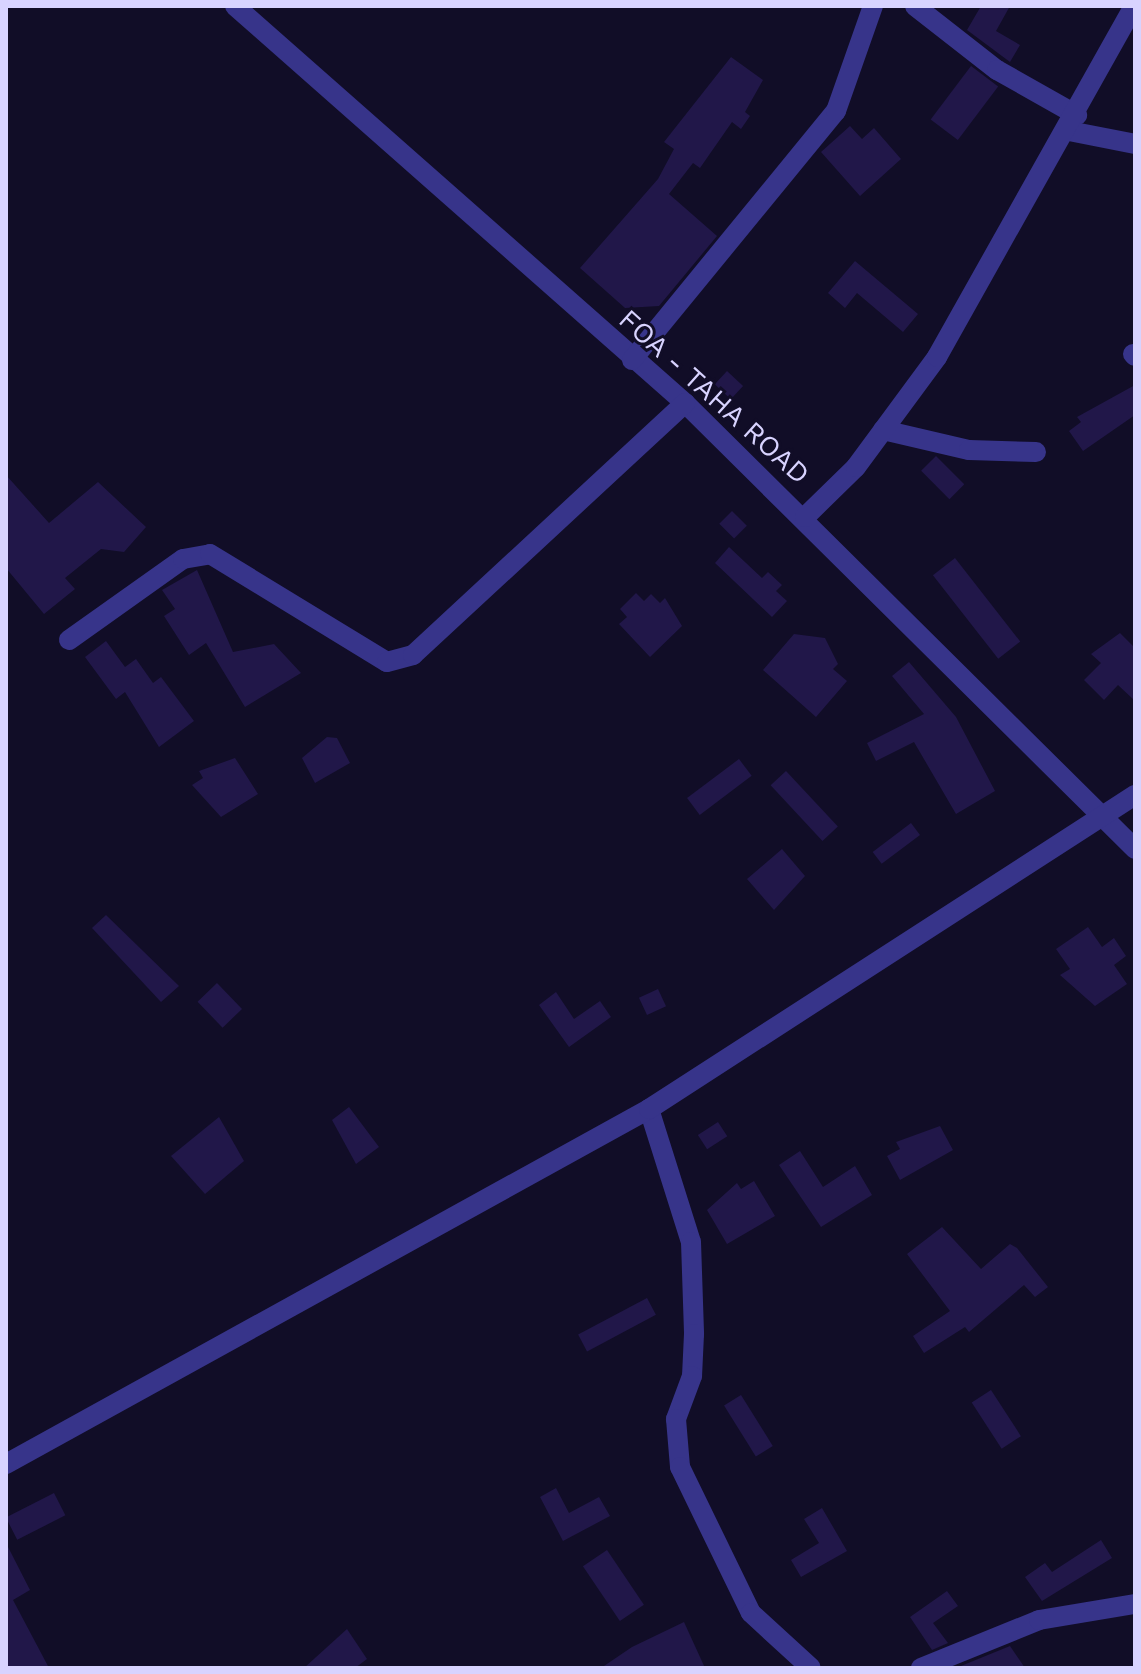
<!DOCTYPE html>
<html>
<head>
<meta charset="utf-8">
<style>
	body { margin:0 }
	#map { position:relative; width:1141px; height:1674px; overflow:hidden; background:#110d27; font-family:"Work Sans",sans-serif }
	div>[style] { position:absolute }
	.building>* { inset:0; background:#211749; transform-origin:0 0 }
	.minor>* { height:20px; margin:-10px; padding:0 10px; transform-origin:10px; border-radius:10px; background:#37348a }
	span { translate:-50% -50%; white-space:nowrap; text-align:center; line-height:1.15; -webkit-text-stroke:6px #110d27; paint-order:stroke }
	.street-label { font-size:28px; color:#d8d3ff }
	.frame { position:absolute; inset:0; border:8px solid #d8d3ff; pointer-events:none }
</style>
</head>
<body>
<div id="map">
	<div class="building">
		<div style="clip-path:polygon(981px 6px,1010px 6px,996px 31px,1020px 45px,1010px 62px,967px 30px)"></div>
		<div style="clip-path:polygon(731px 57px,763px 80px,745px 112px,750px 116px,741px 129px,732px 122px,700px 168px,693px 163px,669px 194px,717px 236px,659px 306px,625px 308px,580px 268px,658px 179px,674px 149px,664px 142px)"></div>
		<div style="left:971px;top:66px;width:34px;height:67px;rotate:37deg"></div>
		<div style="clip-path:polygon(850px 126px,862px 139px,874px 128px,901px 159px,860px 196px,821px 152px)"></div>
		<div style="clip-path:polygon(855px 261px,918px 314px,903px 332px,857px 293px,845px 308px,828px 293px)"></div>
		<div style="left:727px;top:371px;width:22px;height:18px;rotate:43deg"></div>
		<div style="clip-path:polygon(1135px 385px,1135px 415px,1083px 451px,1069px 431px,1081px 422px,1077px 417px)"></div>
		<div style="left:936px;top:456px;width:40px;height:21px;rotate:45deg"></div>
		<div style="clip-path:polygon(6px 475px,49px 523px,98px 482px,146px 527px,124px 552px,101px 549px,65px 578px,75px 589px,44px 614px,6px 568px)"></div>
		<div style="left:732px;top:511px;width:21px;height:18px;rotate:45deg"></div>
		<div style="clip-path:polygon(729px 547px,762px 578px,768px 572px,782px 585px,776px 591px,787px 601px,772px 617px,715px 563px)"></div>
		<div style="left:955px;top:558px;width:106px;height:28px;rotate:52deg"></div>
		<div style="clip-path:polygon(197px 570px,233px 652px,274px 644px,301px 673px,245px 707px,206px 643px,189px 655px,164px 616px,175px 609px,162px 590px)"></div>
		<div style="clip-path:polygon(636px 593px,644px 601px,651px 594px,660px 603px,665px 598px,682px 626px,650px 657px,619px 624px,627px 617px,620px 609px)"></div>
		<div style="clip-path:polygon(1120px 633px,1135px 648px,1135px 701px,1118px 685px,1104px 700px,1084px 680px,1101px 663px,1091px 654px)"></div>
		<div style="clip-path:polygon(794px 634px,825px 638px,838px 664px,833px 669px,847px 681px,816px 717px,763px 670px)"></div>
		<div style="clip-path:polygon(106px 641px,125px 667px,136px 659px,153px 683px,161px 677px,194px 721px,159px 747px,125px 692px,116px 699px,85px 657px)"></div>
		<div style="clip-path:polygon(909px 662px,956px 717px,995px 791px,956px 814px,914px 742px,876px 761px,867px 743px,924px 714px,892px 676px)"></div>
		<div style="clip-path:polygon(327px 737px,337px 738px,350px 763px,315px 783px,302px 758px)"></div>
		<div style="clip-path:polygon(235px 758px,258px 794px,221px 817px,192px 785px,203px 778px,199px 771px)"></div>
		<div style="left:739px;top:759px;width:21px;height:65px;rotate:53deg"></div>
		<div style="left:786px;top:771px;width:76px;height:21px;rotate:47deg"></div>
		<div style="left:911px;top:823px;width:15px;height:48px;rotate:53deg"></div>
		<div style="clip-path:polygon(782px 849px,805px 876px,774px 910px,747px 879px)"></div>
		<div style="clip-path:polygon(106px 915px,179px 986px,161px 1002px,92px 928px)"></div>
		<div style="clip-path:polygon(1088px 927px,1102px 947px,1114px 938px,1126px 956px,1114px 965px,1127px 984px,1095px 1006px,1060px 975px,1070px 969px,1056px 949px)"></div>
		<div style="left:217px;top:983px;width:36px;height:27px;rotate:46deg"></div>
		<div style="left:658px;top:989px;width:19px;height:21px;rotate:65deg"></div>
		<div style="clip-path:polygon(556px 992px,574px 1019px,600px 1001px,611px 1017px,569px 1047px,539px 1005px)"></div>
		<div style="clip-path:polygon(349px 1107px,379px 1147px,356px 1164px,332px 1120px)"></div>
		<div style="clip-path:polygon(219px 1117px,244px 1161px,205px 1194px,171px 1156px)"></div>
		<div style="left:718px;top:1122px;width:17px;height:24px;rotate:57deg"></div>
		<div style="clip-path:polygon(940px 1126px,953px 1150px,900px 1180px,887px 1156px,900px 1149px,896px 1142px)"></div>
		<div style="clip-path:polygon(800px 1151px,823px 1187px,855px 1166px,872px 1195px,821px 1227px,779px 1165px)"></div>
		<div style="clip-path:polygon(754px 1181px,775px 1216px,727px 1244px,707px 1210px,737px 1183px,741px 1189px)"></div>
		<div style="clip-path:polygon(942px 1227px,981px 1269px,1010px 1244px,1017px 1248px,1048px 1287px,1035px 1297px,1024px 1285px,969px 1332px,965px 1327px,924px 1353px,913px 1336px,950px 1311px,907px 1254px)"></div>
		<div style="left:647px;top:1298px;width:19px;height:78px;rotate:62deg"></div>
		<div style="left:991px;top:1390px;width:55px;height:23px;rotate:57deg"></div>
		<div style="left:741px;top:1395px;width:60px;height:20px;rotate:58deg"></div>
		<div style="clip-path:polygon(556px 1488px,569px 1513px,599px 1497px,610px 1516px,563px 1541px,540px 1497px)"></div>
		<div style="left:54px;top:1493px;width:25px;height:54px;rotate:63deg"></div>
		<div style="clip-path:polygon(822px 1508px,847px 1551px,801px 1577px,791px 1560px,819px 1543px,804px 1519px)"></div>
		<div style="clip-path:polygon(1101px 1540px,1112px 1558px,1042px 1601px,1025px 1577px,1045px 1563px,1052px 1572px)"></div>
		<div style="clip-path:polygon(6px 1543px,30px 1590px,13px 1600px,49px 1668px,6px 1668px)"></div>
		<div style="left:607px;top:1550px;width:66px;height:29px;rotate:56deg"></div>
		<div style="clip-path:polygon(947px 1591px,958px 1606px,933px 1623px,948px 1643px,932px 1650px,910px 1617px)"></div>
		<div style="clip-path:polygon(684px 1622px,705px 1668px,601px 1668px,632px 1647px)"></div>
		<div style="clip-path:polygon(347px 1629px,367px 1659px,355px 1668px,304px 1668px)"></div>
		<div style="clip-path:polygon(1010px 1646px,1025px 1668px,956px 1668px)"></div>
	</div>
	<div class="minor">
		<div style="left:235px;top:6px;width:600px;rotate:41.42deg"></div>
		<div style="left:685px;top:403px;width:634px;rotate:44.74deg"></div>
		<div style="left:915px;top:6px;width:104px;rotate:38deg"></div>
		<div style="left:997px;top:70px;width:92px;rotate:29.4deg"></div>
		<div style="left:1069px;top:131px;width:67px;rotate:11.1deg"></div>
		<div style="left:1133px;top:354px;width:3px;rotate:45deg"></div>
		<div style="left:632px;top:360px;width:322px;rotate:-50.7deg"></div>
		<div style="left:836px;top:111px;width:111px;rotate:-70.6deg"></div>
		<div style="left:883px;top:430px;width:88px;rotate:13.1deg"></div>
		<div style="left:969px;top:450px;width:67px;rotate:1.7deg"></div>
		<div style="left:805px;top:517px;width:71px;rotate:-44.4deg"></div>
		<div style="left:856px;top:467px;width:137px;rotate:-53.6deg"></div>
		<div style="left:937px;top:357px;width:403px;rotate:-60.7deg"></div>
		<div style="left:69px;top:640px;width:140px;rotate:-35.4deg"></div>
		<div style="left:183px;top:559px;width:27px;rotate:-10deg"></div>
		<div style="left:210px;top:554px;width:207px;rotate:31.4deg"></div>
		<div style="left:387px;top:662px;width:27px;rotate:-15deg"></div>
		<div style="left:413px;top:655px;width:371px;rotate:-42.8deg"></div>
		<div style="left:649px;top:1109px;width:139px;rotate:72.5deg"></div>
		<div style="left:691px;top:1242px;width:92px;rotate:88.1deg"></div>
		<div style="left:694px;top:1334px;width:42px;rotate:92.7deg"></div>
		<div style="left:692px;top:1376px;width:46px;rotate:110.4deg"></div>
		<div style="left:676px;top:1419px;width:48px;rotate:85.2deg"></div>
		<div style="left:680px;top:1467px;width:162px;rotate:64.1deg"></div>
		<div style="left:751px;top:1613px;width:81px;rotate:42.5deg"></div>
		<div style="left:6px;top:1464px;width:734px;rotate:-28.9deg"></div>
		<div style="left:649px;top:1109px;width:579px;rotate:-32.87deg"></div>
		<div style="left:921px;top:1668px;width:127px;rotate:-22.1deg"></div>
		<div style="left:1039px;top:1620px;width:97px;rotate:-9.5deg"></div>
	</div>
	<div class="street-label">
		<span style="left:714px;top:397px;rotate:42deg">FOA - TAHA ROAD</span>
	</div>
	<div class="frame"></div>
</div>
</body>
</html>
